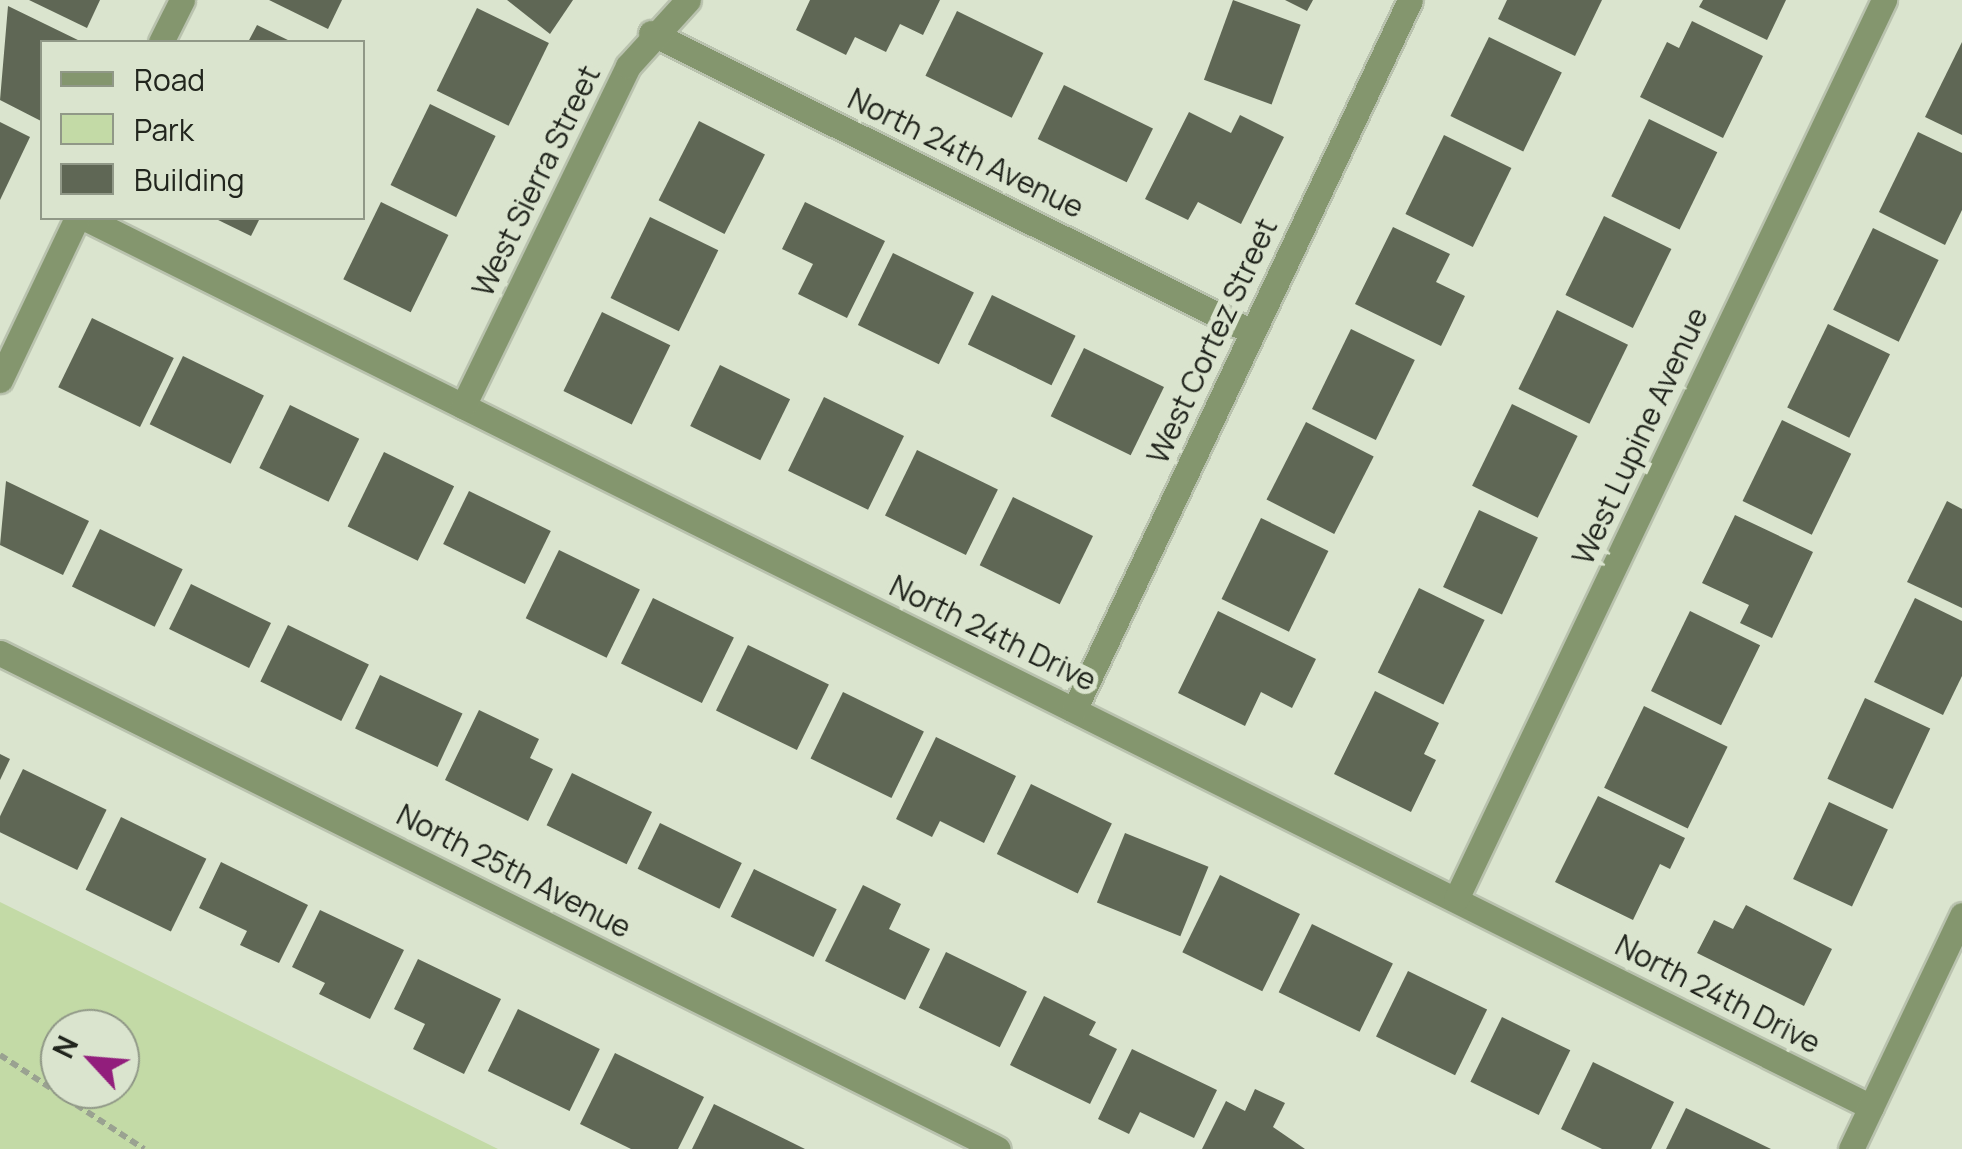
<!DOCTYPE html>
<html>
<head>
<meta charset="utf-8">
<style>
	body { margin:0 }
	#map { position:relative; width:1962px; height:1149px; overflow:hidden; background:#dae4ce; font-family:Manrope,sans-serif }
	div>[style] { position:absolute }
	.green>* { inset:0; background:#c3daa6 }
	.building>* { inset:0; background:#5f6755; transform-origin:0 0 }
	.path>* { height:6px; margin-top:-3px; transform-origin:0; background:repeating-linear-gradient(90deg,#9aa291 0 8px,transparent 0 13px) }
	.roads { filter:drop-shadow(2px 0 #b9c2ae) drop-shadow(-2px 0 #b9c2ae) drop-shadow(0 2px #b9c2ae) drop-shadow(0 -2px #b9c2ae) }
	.minor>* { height:25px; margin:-12.5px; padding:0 12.5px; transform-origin:12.5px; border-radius:12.5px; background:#84966e }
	span { translate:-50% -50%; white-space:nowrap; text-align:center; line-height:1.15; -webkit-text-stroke:10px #dae4ce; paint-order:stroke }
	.street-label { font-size:30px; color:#21251d }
	.legend { position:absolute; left:40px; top:40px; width:325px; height:180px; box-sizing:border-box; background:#dae4ce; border:2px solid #909887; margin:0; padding:12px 18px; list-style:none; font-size:30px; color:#21251d }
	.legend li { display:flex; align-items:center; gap:20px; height:50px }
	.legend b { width:50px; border:2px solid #909887 }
	.north { position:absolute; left:40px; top:1009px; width:100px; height:100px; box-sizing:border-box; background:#dae4ce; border:2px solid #909887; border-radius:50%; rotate:296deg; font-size:28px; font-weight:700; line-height:40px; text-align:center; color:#21251d }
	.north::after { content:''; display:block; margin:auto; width:35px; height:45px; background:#921e7c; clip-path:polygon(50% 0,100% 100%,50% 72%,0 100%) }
</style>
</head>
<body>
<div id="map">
	<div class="green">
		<div style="clip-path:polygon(evenodd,0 902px,498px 1149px,0 1149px,0 902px,60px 1029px,120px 1029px,120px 1089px,60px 1089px,60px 1029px)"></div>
	</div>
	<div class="building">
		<div style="clip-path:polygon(29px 0,100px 0,87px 28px)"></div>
		<div style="clip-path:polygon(269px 0,342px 0,328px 29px)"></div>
		<div style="clip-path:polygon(507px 0,573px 0,550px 34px)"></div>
		<div style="clip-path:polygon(810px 0,940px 0,923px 35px,900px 24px,886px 52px,855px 37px,846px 55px,796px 30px)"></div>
		<div style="left:1233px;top:0;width:72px;height:85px;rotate:20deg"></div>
		<div style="clip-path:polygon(1285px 0,1313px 0,1307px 11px)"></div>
		<div style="clip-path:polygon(1507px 0,1602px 0,1575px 56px,1498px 19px)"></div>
		<div style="clip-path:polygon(1703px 0,1786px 0,1767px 40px,1699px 7px)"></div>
		<div style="clip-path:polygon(8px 6px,82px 42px,42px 42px,41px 121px,0 100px)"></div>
		<div style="left:477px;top:8px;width:80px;height:92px;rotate:26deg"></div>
		<div style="left:957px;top:11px;width:96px;height:72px;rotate:26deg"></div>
		<div style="clip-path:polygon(1692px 21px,1763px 56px,1723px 138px,1640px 97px,1667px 42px,1679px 48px)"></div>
		<div style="clip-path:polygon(257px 25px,292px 42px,248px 42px)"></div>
		<div style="left:1489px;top:37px;width:81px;height:88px;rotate:26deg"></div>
		<div style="clip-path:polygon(1962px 42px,1962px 135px,1925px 117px)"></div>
		<div style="left:1064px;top:85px;width:99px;height:60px;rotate:26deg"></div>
		<div style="left:430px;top:104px;width:73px;height:90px;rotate:26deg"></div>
		<div style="clip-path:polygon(1189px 112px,1231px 133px,1240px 115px,1284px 137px,1241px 224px,1198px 202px,1188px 220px,1145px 199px)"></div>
		<div style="left:1649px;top:119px;width:76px;height:86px;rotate:26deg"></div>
		<div style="left:699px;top:121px;width:74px;height:89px;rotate:27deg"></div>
		<div style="clip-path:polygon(0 122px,30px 137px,0 200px)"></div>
		<div style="clip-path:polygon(1918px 132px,1962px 153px,1962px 210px,1945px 245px,1879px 212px)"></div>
		<div style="left:1444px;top:135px;width:75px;height:88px;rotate:26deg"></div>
		<div style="left:381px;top:202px;width:75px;height:86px;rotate:26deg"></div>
		<div style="clip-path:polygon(805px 202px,885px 241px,847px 318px,798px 294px,813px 264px,782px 249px)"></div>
		<div style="left:1604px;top:216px;width:75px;height:88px;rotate:26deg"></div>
		<div style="left:650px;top:217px;width:76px;height:90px;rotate:26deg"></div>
		<div style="clip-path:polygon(214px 218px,260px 218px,251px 236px)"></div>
		<div style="clip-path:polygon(1393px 227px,1450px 254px,1436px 282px,1465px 296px,1441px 346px,1355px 304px)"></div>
		<div style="left:1873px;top:228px;width:73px;height:91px;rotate:26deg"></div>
		<div style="left:893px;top:253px;width:90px;height:80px;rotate:26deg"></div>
		<div style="left:992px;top:295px;width:93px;height:55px;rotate:26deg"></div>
		<div style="left:1557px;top:310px;width:79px;height:88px;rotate:26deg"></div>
		<div style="left:602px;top:312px;width:76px;height:88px;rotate:26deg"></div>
		<div style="left:92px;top:318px;width:91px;height:77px;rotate:26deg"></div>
		<div style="left:1828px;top:324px;width:69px;height:93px;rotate:26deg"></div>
		<div style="left:1351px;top:329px;width:71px;height:89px;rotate:26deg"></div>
		<div style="left:1084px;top:348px;width:89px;height:76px;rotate:26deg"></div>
		<div style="left:183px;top:356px;width:90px;height:76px;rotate:26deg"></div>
		<div style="left:720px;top:365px;width:78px;height:68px;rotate:26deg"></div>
		<div style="left:824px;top:397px;width:89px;height:82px;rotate:26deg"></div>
		<div style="left:1512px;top:404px;width:73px;height:91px;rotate:26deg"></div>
		<div style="left:290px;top:405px;width:77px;height:70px;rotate:26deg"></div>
		<div style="left:1782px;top:420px;width:77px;height:90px;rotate:26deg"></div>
		<div style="left:1306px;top:422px;width:76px;height:87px;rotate:27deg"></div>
		<div style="left:917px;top:450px;width:90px;height:73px;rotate:26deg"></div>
		<div style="left:384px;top:452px;width:78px;height:83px;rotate:26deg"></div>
		<div style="clip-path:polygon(6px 481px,89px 521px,63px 575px,0 545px)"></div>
		<div style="left:469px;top:491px;width:91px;height:59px;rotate:26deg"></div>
		<div style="left:1013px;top:497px;width:89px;height:76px;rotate:26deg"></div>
		<div style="clip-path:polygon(1947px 501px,1962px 509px,1962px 608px,1907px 582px)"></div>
		<div style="left:1479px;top:510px;width:65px;height:85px;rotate:25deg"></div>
		<div style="clip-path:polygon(1735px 515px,1813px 552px,1772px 638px,1740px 623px,1749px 605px,1702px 583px)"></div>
		<div style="left:1261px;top:518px;width:75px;height:90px;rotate:26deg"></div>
		<div style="left:100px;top:529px;width:92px;height:64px;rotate:26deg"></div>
		<div style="left:559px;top:550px;width:90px;height:76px;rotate:26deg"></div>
		<div style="left:191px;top:584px;width:89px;height:50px;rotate:26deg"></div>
		<div style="left:1419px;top:588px;width:73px;height:94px;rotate:26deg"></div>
		<div style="left:653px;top:598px;width:90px;height:73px;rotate:26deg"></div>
		<div style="clip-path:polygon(1915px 598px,1962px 621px,1962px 676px,1943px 715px,1874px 682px)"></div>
		<div style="clip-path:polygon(1218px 611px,1316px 659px,1292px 708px,1261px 692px,1245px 726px,1178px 693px)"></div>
		<div style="left:1690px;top:611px;width:78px;height:89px;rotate:26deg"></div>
		<div style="left:288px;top:625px;width:90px;height:63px;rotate:26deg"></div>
		<div style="left:748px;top:645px;width:90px;height:73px;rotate:26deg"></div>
		<div style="left:380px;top:675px;width:91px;height:59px;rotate:25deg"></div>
		<div style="clip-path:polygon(1375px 691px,1439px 723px,1424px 754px,1436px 760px,1411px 812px,1334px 774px)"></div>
		<div style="left:843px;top:692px;width:90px;height:74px;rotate:26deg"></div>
		<div style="left:1865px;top:698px;width:72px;height:89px;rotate:25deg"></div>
		<div style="left:1644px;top:706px;width:93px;height:91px;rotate:26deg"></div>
		<div style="clip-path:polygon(479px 710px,539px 739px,530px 758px,553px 769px,528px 821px,445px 780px)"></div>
		<div style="clip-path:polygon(936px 737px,1016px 776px,984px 843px,940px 821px,932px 837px,896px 819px)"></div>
		<div style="clip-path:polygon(0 754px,10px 759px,0 780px)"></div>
		<div style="left:23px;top:769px;width:93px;height:67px;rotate:26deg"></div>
		<div style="left:572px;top:773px;width:89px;height:58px;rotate:26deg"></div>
		<div style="left:1031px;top:784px;width:90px;height:78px;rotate:26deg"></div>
		<div style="clip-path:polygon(1598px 796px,1685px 838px,1670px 869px,1660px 864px,1633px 920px,1555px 882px)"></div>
		<div style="left:1829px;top:802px;width:65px;height:85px;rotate:25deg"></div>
		<div style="left:121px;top:817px;width:95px;height:81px;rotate:26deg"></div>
		<div style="left:660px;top:823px;width:91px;height:51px;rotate:26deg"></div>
		<div style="left:1125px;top:833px;width:90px;height:75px;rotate:22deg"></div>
		<div style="clip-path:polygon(221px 862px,308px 905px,279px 963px,240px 945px,247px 931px,199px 908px)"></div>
		<div style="left:754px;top:869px;width:92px;height:53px;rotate:26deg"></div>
		<div style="left:1220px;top:875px;width:89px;height:86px;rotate:26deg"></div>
		<div style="clip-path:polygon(863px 885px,901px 904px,889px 929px,930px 949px,905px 1000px,825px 961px)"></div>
		<div style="clip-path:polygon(1746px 905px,1832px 949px,1804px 1006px,1697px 953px,1714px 920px,1733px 929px)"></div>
		<div style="clip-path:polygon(320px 910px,404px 950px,370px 1019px,319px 994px,325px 983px,292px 967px)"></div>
		<div style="left:1312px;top:924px;width:90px;height:76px;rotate:26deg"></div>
		<div style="left:946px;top:952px;width:90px;height:62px;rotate:26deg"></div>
		<div style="clip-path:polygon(418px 959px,501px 999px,464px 1074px,413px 1049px,425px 1024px,394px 1009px)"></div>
		<div style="left:1408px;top:971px;width:88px;height:73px;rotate:26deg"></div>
		<div style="clip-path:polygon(1044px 996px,1096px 1022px,1089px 1035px,1117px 1049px,1090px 1104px,1010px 1065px)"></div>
		<div style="left:518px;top:1009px;width:91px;height:69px;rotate:26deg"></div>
		<div style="left:1502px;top:1017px;width:76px;height:72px;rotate:26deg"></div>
		<div style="clip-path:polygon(1132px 1049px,1217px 1090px,1194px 1138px,1140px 1112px,1129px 1134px,1098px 1119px)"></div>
		<div style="clip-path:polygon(615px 1053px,704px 1097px,678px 1149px,631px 1149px,580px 1124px)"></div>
		<div style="clip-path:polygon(1593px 1062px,1674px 1102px,1651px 1149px,1602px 1149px,1561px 1129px)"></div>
		<div style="clip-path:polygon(1255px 1089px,1285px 1103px,1273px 1127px,1305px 1149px,1202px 1149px,1226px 1101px,1245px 1111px)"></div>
		<div style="clip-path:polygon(714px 1104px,805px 1149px,692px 1149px)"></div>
		<div style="clip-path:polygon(1686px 1108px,1771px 1149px,1666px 1149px)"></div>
	</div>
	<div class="path">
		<div style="left:0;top:1055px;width:172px;rotate:33.1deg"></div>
	</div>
	<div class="roads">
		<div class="minor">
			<div style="left:651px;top:33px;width:671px;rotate:26.45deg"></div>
			<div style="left:161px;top:42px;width:47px;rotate:-63.4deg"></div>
			<div style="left:85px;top:218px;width:1995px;rotate:26.46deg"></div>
			<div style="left:0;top:380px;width:179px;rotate:-64.6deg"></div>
			<div style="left:463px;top:406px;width:378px;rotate:-64.1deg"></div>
			<div style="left:628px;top:66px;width:89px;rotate:-47.7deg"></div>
			<div style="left:0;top:653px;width:1114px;rotate:26.43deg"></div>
			<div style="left:1074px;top:710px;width:785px;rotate:-64.67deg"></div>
			<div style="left:1456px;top:899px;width:996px;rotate:-64.54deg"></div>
			<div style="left:1851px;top:1149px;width:259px;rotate:-64.6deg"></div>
		</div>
	</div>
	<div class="street-label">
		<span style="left:966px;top:153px;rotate:26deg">North 24th Avenue</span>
		<span style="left:536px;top:181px;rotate:-64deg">West Sierra Street</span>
		<span style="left:1212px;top:341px;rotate:-65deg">West Cortez Street</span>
		<span style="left:1640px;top:436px;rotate:-65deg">West Lupine Avenue</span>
		<span style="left:993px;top:633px;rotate:26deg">North 24th Drive</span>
		<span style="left:514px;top:871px;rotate:27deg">North 25th Avenue</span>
		<span style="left:1718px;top:994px;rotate:27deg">North 24th Drive</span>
	</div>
	<ul class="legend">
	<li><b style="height:12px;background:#84966e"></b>Road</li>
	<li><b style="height:28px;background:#c3daa6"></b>Park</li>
	<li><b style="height:28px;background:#5f6755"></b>Building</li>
	</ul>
	<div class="north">N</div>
</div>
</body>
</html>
